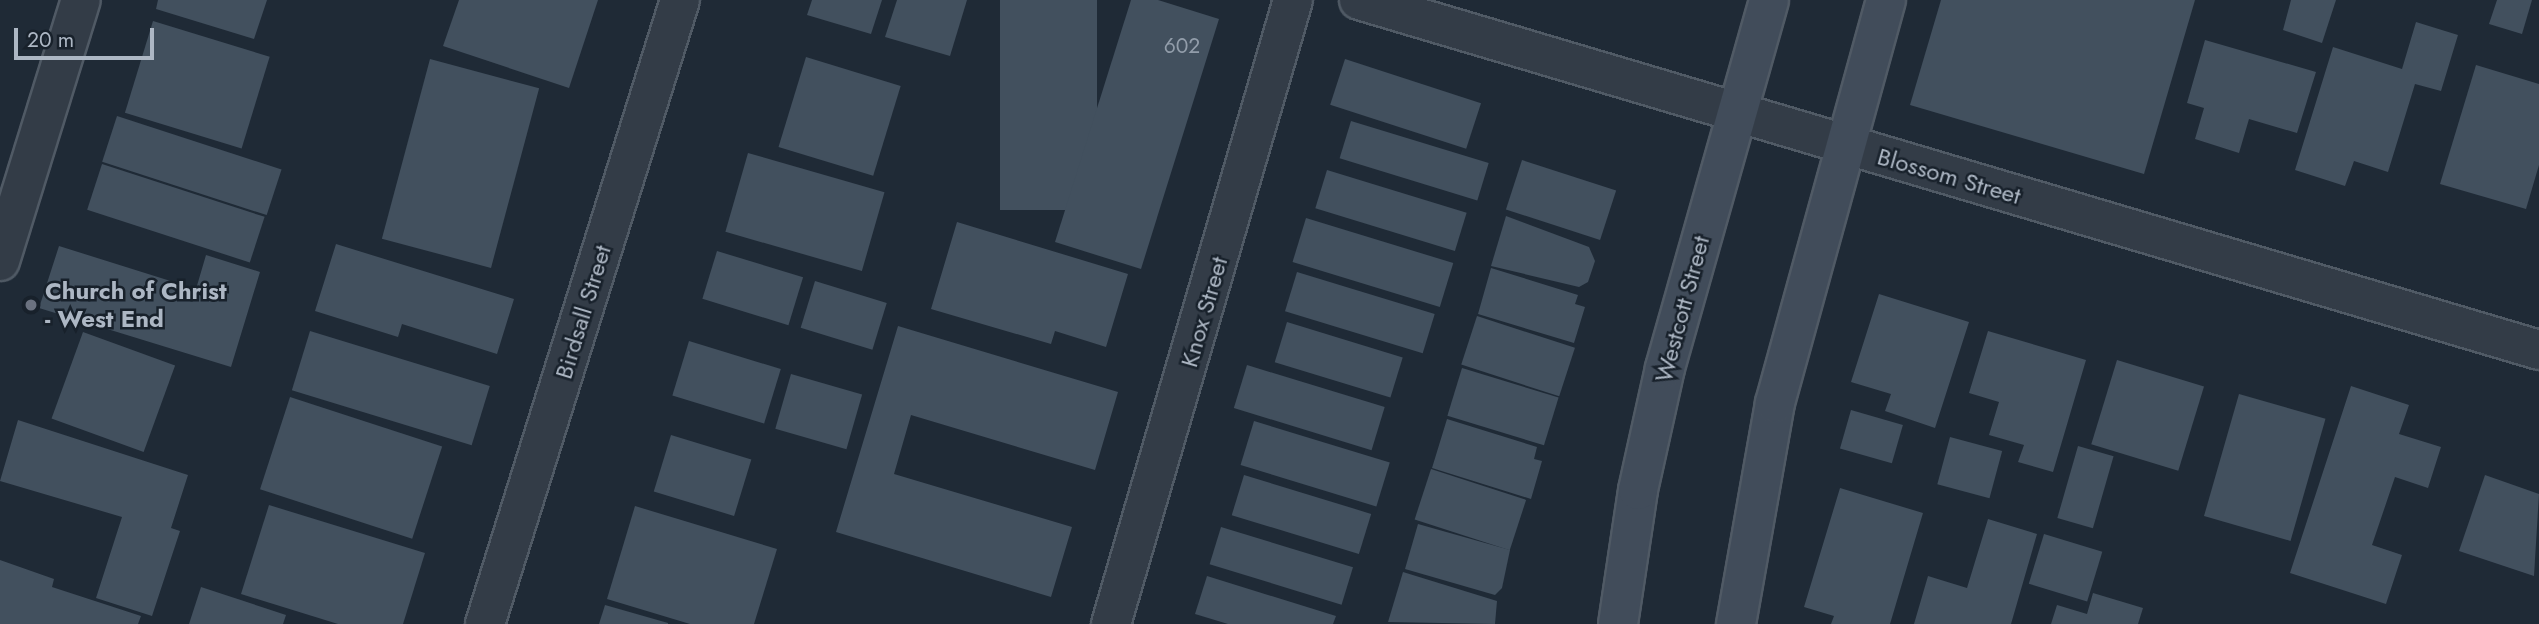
<!DOCTYPE html>
<html>
<head>
<meta charset="utf-8">
<style>
	body { margin:0 }
	#map { position:relative; width:2539px; height:624px; overflow:hidden; background:#1f2a36; font-family:Jost,sans-serif }
	div>[style] { position:absolute }
	.building>* { inset:0; background:#42505e; transform-origin:0 0 }
	.roads { filter:drop-shadow(2px 0 #505a65) drop-shadow(-2px 0 #505a65) drop-shadow(0 2px #505a65) drop-shadow(0 -2px #505a65) }
	.minor>* { height:38px; margin:-19px; padding:0 19px; transform-origin:19px; border-radius:19px; background:#333c47 }
	.secondary>* { height:38px; margin:-19px; padding:0 19px; transform-origin:19px; border-radius:19px; background:#414c5a }
	.dots>* { width:19px; height:19px; translate:-50% -50%; box-sizing:border-box; border:4px solid #18212b; border-radius:50% }
	span { translate:-50% -50%; white-space:nowrap; text-align:center; line-height:1.15; -webkit-text-stroke:5px #18212b; paint-order:stroke }
	.number-label { font-size:21px; color:#929daa }
	.number-label span { -webkit-text-stroke-width:0 }
	.street-label { font-size:24px; color:#adb7c4 }
	.poi-label { font-size:24px; color:#adb7c4; font-weight:700 }
	.left { translate:0 -50%; text-align:left }
	.scale { position:absolute; left:14px; top:28px; width:140px; height:32px; box-sizing:border-box; border:4px solid #adb7c4; border-top:0; padding-left:9px; font-size:21px; line-height:24px; white-space:nowrap; color:#adb7c4; -webkit-text-stroke:5px #18212b; paint-order:stroke }
</style>
</head>
<body>
<div id="map">
	<div class="building">
		<div style="clip-path:polygon(158px 0,267px 0,254px 39px,156px 9px)"></div>
		<div style="clip-path:polygon(459px 0,598px 0,569px 88px,443px 46px)"></div>
		<div style="clip-path:polygon(812px 0,882px 0,871px 34px,807px 15px)"></div>
		<div style="clip-path:polygon(897px 0,967px 0,950px 56px,885px 37px)"></div>
		<div style="left:1000px;top:0;width:97px;height:210px"></div>
		<div style="clip-path:polygon(1131px 0,1158px 0,1219px 19px,1141px 269px,1055px 242px)"></div>
		<div style="clip-path:polygon(1941px 0,2195px 0,2144px 174px,1910px 105px)"></div>
		<div style="clip-path:polygon(2291px 0,2336px 0,2322px 43px,2283px 30px)"></div>
		<div style="clip-path:polygon(2497px 0,2532px 0,2522px 34px,2489px 24px)"></div>
		<div style="left:153px;top:21px;width:122px;height:96px;rotate:17deg"></div>
		<div style="clip-path:polygon(2416px 22px,2458px 35px,2441px 91px,2415px 84px,2388px 172px,2354px 161px,2345px 186px,2295px 170px,2333px 47px,2402px 69px)"></div>
		<div style="clip-path:polygon(2205px 40px,2316px 72px,2297px 133px,2249px 119px,2239px 153px,2195px 139px,2204px 108px,2187px 103px)"></div>
		<div style="left:806px;top:57px;width:99px;height:94px;rotate:17deg"></div>
		<div style="left:430px;top:59px;width:113px;height:186px;rotate:15deg"></div>
		<div style="left:1345px;top:59px;width:143px;height:48px;rotate:18deg"></div>
		<div style="clip-path:polygon(2476px 65px,2539px 84px,2539px 165px,2526px 209px,2440px 184px)"></div>
		<div style="left:117px;top:116px;width:173px;height:48px;rotate:18deg"></div>
		<div style="left:1351px;top:121px;width:144px;height:39px;rotate:17deg"></div>
		<div style="left:748px;top:153px;width:142px;height:82px;rotate:16deg"></div>
		<div style="left:1522px;top:160px;width:99px;height:52px;rotate:18deg"></div>
		<div style="left:102px;top:164px;width:171px;height:48px;rotate:18deg"></div>
		<div style="left:1327px;top:170px;width:146px;height:40px;rotate:17deg"></div>
		<div style="clip-path:polygon(1506px 216px,1589px 247px,1595px 261px,1588px 282px,1579px 287px,1491px 266px)"></div>
		<div style="left:1306px;top:218px;width:154px;height:46px;rotate:17deg"></div>
		<div style="clip-path:polygon(957px 222px,1128px 274px,1106px 347px,1055px 331px,1051px 344px,931px 309px)"></div>
		<div style="clip-path:polygon(336px 244px,514px 299px,497px 354px,402px 324px,398px 337px,315px 311px)"></div>
		<div style="clip-path:polygon(59px 246px,196px 289px,206px 255px,260px 272px,231px 367px,39px 308px)"></div>
		<div style="left:717px;top:251px;width:90px;height:50px;rotate:17deg"></div>
		<div style="clip-path:polygon(1491px 268px,1578px 295px,1575px 304px,1585px 307px,1574px 343px,1478px 314px)"></div>
		<div style="left:1297px;top:272px;width:144px;height:41px;rotate:17deg"></div>
		<div style="left:815px;top:281px;width:75px;height:49px;rotate:17deg"></div>
		<div style="clip-path:polygon(1879px 294px,1969px 322px,1935px 428px,1885px 411px,1891px 394px,1851px 382px)"></div>
		<div style="left:1477px;top:316px;width:103px;height:51px;rotate:18deg"></div>
		<div style="left:1287px;top:322px;width:121px;height:42px;rotate:17deg"></div>
		<div style="clip-path:polygon(898px 326px,1118px 392px,1095px 470px,911px 415px,894px 474px,1072px 527px,1051px 597px,836px 532px)"></div>
		<div style="left:310px;top:331px;width:188px;height:62px;rotate:17deg"></div>
		<div style="clip-path:polygon(1988px 331px,2086px 360px,2053px 472px,2018px 462px,2024px 445px,1989px 435px,1999px 402px,1969px 393px)"></div>
		<div style="left:83px;top:332px;width:98px;height:92px;rotate:20deg"></div>
		<div style="left:689px;top:341px;width:96px;height:57px;rotate:17deg"></div>
		<div style="left:2117px;top:360px;width:91px;height:88px;rotate:17deg"></div>
		<div style="left:1247px;top:365px;width:144px;height:45px;rotate:17deg"></div>
		<div style="left:1462px;top:368px;width:101px;height:50px;rotate:17deg"></div>
		<div style="left:791px;top:374px;width:74px;height:57px;rotate:16deg"></div>
		<div style="clip-path:polygon(2351px 386px,2409px 405px,2399px 434px,2441px 447px,2428px 488px,2395px 477px,2372px 545px,2402px 555px,2386px 604px,2290px 573px)"></div>
		<div style="left:2239px;top:394px;width:90px;height:127px;rotate:16deg"></div>
		<div style="left:290px;top:397px;width:160px;height:97px;rotate:18deg"></div>
		<div style="left:1851px;top:410px;width:54px;height:40px;rotate:16deg"></div>
		<div style="clip-path:polygon(1447px 419px,1537px 447px,1534px 459px,1542px 461px,1531px 499px,1432px 468px)"></div>
		<div style="clip-path:polygon(18px 420px,188px 475px,171px 528px,180px 531px,152px 616px,96px 598px,122px 517px,0 481px)"></div>
		<div style="left:1254px;top:421px;width:142px;height:46px;rotate:17deg"></div>
		<div style="left:671px;top:435px;width:84px;height:59px;rotate:17deg"></div>
		<div style="left:1950px;top:437px;width:54px;height:49px;rotate:15deg"></div>
		<div style="left:2078px;top:446px;width:37px;height:75px;rotate:16deg"></div>
		<div style="left:1431px;top:469px;width:100px;height:53px;rotate:18deg"></div>
		<div style="left:1244px;top:475px;width:133px;height:42px;rotate:17deg"></div>
		<div style="clip-path:polygon(2485px 475px,2539px 494px,2534px 576px,2459px 551px)"></div>
		<div style="clip-path:polygon(1840px 488px,1923px 513px,1890px 624px,1831px 624px,1834px 616px,1804px 607px)"></div>
		<div style="clip-path:polygon(269px 505px,425px 553px,403px 624px,338px 624px,241px 594px)"></div>
		<div style="clip-path:polygon(635px 506px,777px 549px,754px 624px,690px 624px,607px 599px)"></div>
		<div style="clip-path:polygon(1988px 519px,2037px 534px,2011px 624px,1914px 624px,1928px 576px,1967px 588px)"></div>
		<div style="clip-path:polygon(1418px 524px,1510px 550px,1502px 588px,1495px 595px,1405px 569px)"></div>
		<div style="left:1221px;top:527px;width:138px;height:39px;rotate:17deg"></div>
		<div style="left:2044px;top:534px;width:61px;height:52px;rotate:17deg"></div>
		<div style="clip-path:polygon(0 560px,54px 579px,52px 587px,141px 616px,138px 624px,0 624px)"></div>
		<div style="clip-path:polygon(1403px 572px,1497px 601px,1495px 624px,1388px 622px)"></div>
		<div style="clip-path:polygon(1207px 576px,1336px 616px,1333px 624px,1228px 624px,1195px 614px)"></div>
		<div style="clip-path:polygon(201px 587px,286px 615px,283px 624px,189px 624px)"></div>
		<div style="clip-path:polygon(2093px 593px,2143px 608px,2138px 624px,2051px 624px,2057px 605px,2087px 614px)"></div>
		<div style="clip-path:polygon(605px 605px,668px 623px,668px 624px,599px 624px)"></div>
	</div>
	<div class="roads">
		<div class="minor">
			<div style="left:1359px;top:0;width:1231px;rotate:16.52deg"></div>
			<div style="left:0;top:261px;width:273px;rotate:-72.8deg"></div>
			<div style="left:485px;top:624px;width:654px;rotate:-72.65deg"></div>
			<div style="left:1111px;top:624px;width:650px;rotate:-73.74deg"></div>
		</div>
		<div class="secondary">
			<div style="left:1618px;top:624px;width:135px;rotate:-81.5deg"></div>
			<div style="left:1638px;top:490px;width:125px;rotate:-77.5deg"></div>
			<div style="left:1665px;top:368px;width:382px;rotate:-74.2deg"></div>
			<div style="left:1736px;top:624px;width:224px;rotate:-80deg"></div>
			<div style="left:1775px;top:403px;width:418px;rotate:-74.6deg"></div>
		</div>
	</div>
	<div class="dots">
		<div style="left:31px;top:305px;background:#6b7280"></div>
	</div>
	<div class="number-label">
		<span style="left:1182px;top:46px">602</span>
	</div>
	<div class="street-label">
		<span style="left:1949px;top:176px;rotate:16deg">Blossom Street</span>
		<span style="left:1682px;top:309px;rotate:-75deg">Westcott Street</span>
		<span style="left:583px;top:312px;rotate:-73deg">Birdsall Street</span>
		<span style="left:1204px;top:312px;rotate:-74deg">Knox Street</span>
	</div>
	<div class="poi-label">
		<span class="left" style="left:45px;top:305px">Church of Christ<br>- West End</span>
	</div>
	<div class="scale">20 m</div>
</div>
</body>
</html>
